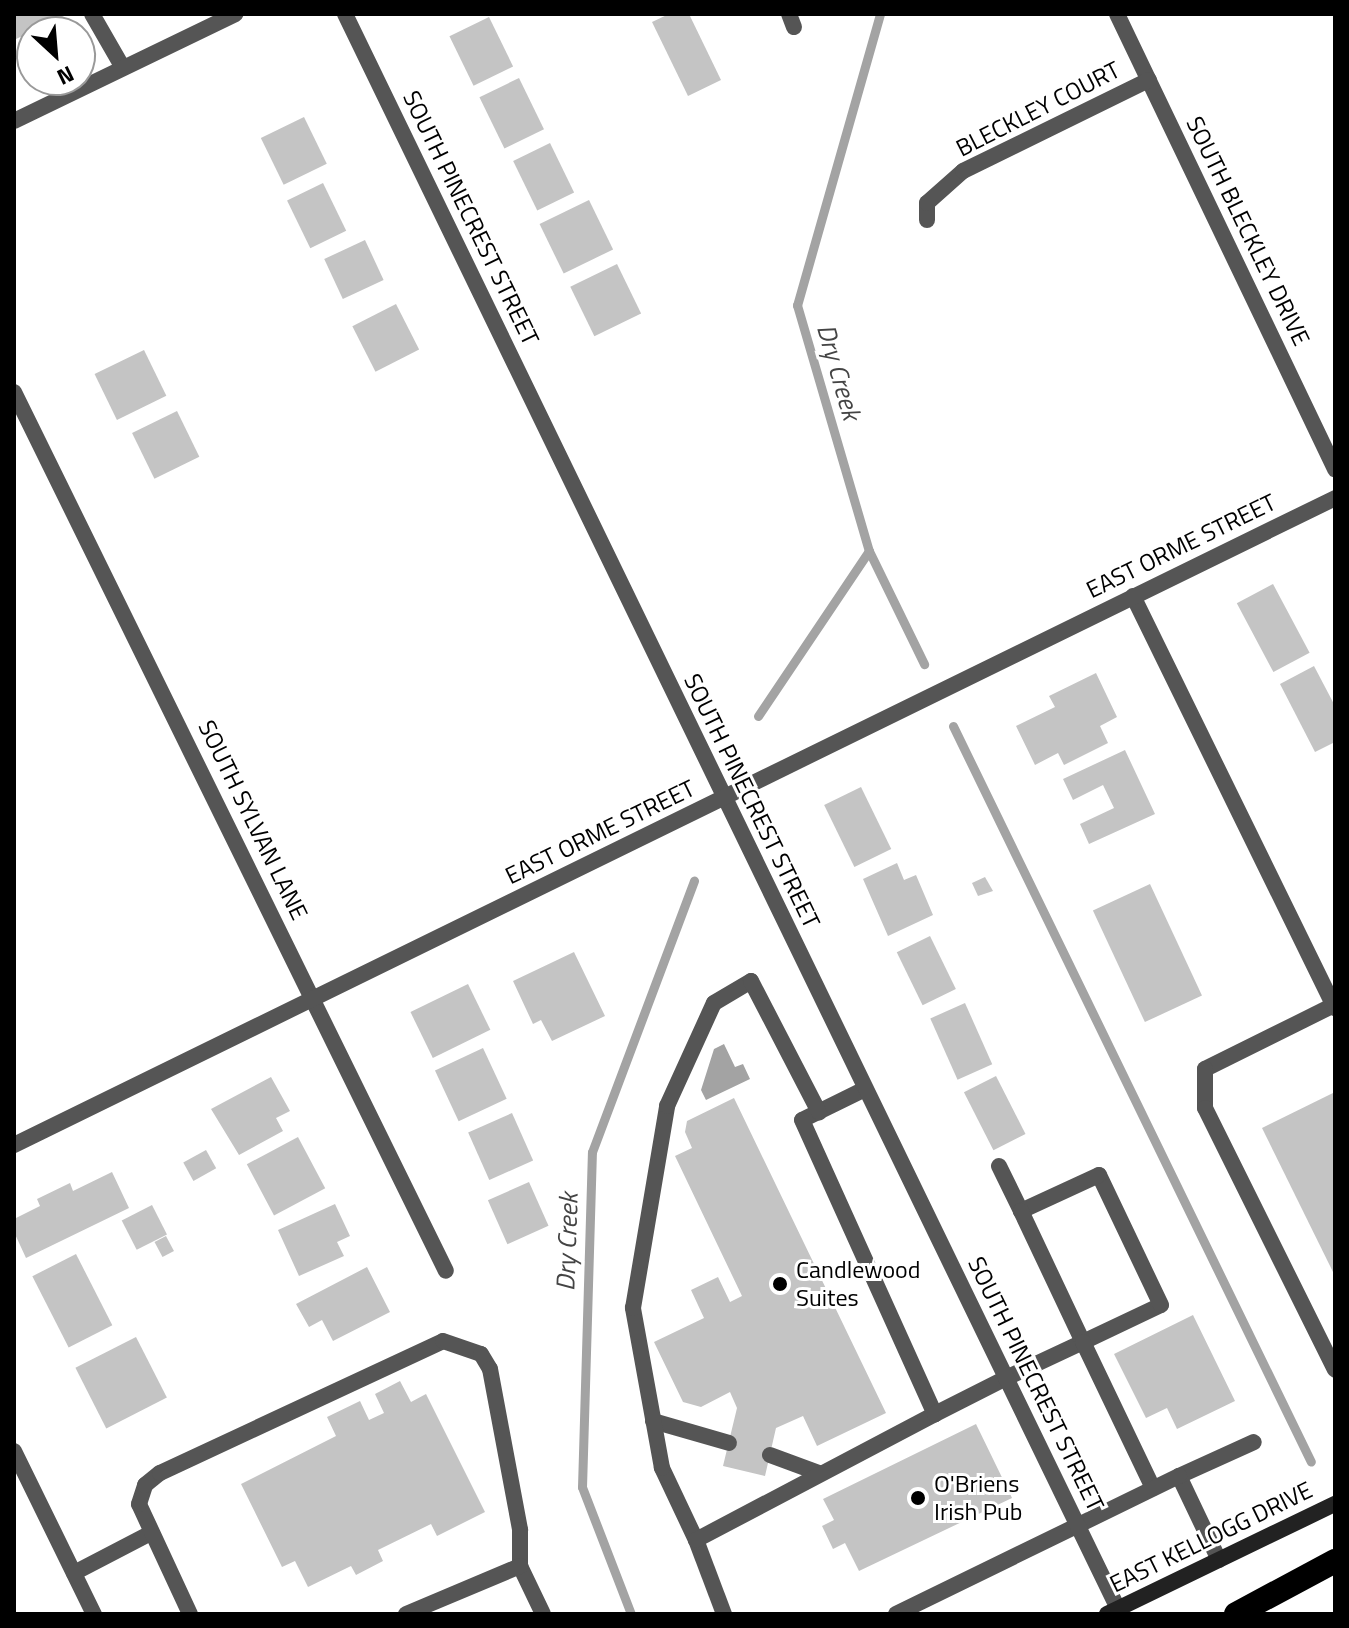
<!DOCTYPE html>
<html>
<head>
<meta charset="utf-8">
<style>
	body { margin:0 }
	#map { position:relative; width:1349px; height:1628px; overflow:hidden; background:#fff; font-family:"Titillium Web",sans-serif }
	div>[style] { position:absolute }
	.water>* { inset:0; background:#a3a3a3 }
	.stream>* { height:9px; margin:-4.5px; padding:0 4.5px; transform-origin:4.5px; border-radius:4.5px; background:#a3a3a3 }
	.building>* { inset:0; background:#c4c4c4; transform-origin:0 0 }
	.lane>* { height:16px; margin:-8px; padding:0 8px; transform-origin:8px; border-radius:8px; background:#555 }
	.street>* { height:16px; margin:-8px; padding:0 8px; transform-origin:8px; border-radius:8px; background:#555 }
	.secondary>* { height:16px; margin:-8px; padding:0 8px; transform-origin:8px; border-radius:8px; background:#222 }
	.highway>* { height:24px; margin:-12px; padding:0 12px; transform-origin:12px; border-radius:12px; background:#000 }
	.dots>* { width:22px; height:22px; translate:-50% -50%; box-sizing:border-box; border:4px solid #fff; border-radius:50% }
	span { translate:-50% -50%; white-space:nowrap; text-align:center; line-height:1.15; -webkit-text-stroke:6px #fff; paint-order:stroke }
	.street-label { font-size:24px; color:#000 }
	.poi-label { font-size:24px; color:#000 }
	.left { translate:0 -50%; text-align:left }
	.water-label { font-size:26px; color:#444; font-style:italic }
	.frame { position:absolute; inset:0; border:16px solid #000; pointer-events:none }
	.north { position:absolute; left:16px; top:16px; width:80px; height:80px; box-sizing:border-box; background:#fff; border:2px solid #999; border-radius:50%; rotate:154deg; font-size:22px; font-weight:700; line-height:32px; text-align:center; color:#000 }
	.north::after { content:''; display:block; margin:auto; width:28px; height:36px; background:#000; clip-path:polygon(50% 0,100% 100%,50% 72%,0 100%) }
</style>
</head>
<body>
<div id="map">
	<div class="water">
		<div style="clip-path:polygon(724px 1044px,735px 1067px,743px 1064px,750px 1079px,706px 1100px,701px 1090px,714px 1049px)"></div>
	</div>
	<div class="stream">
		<div style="left:880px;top:14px;width:303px;rotate:105.9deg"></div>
		<div style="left:797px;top:305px;width:256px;rotate:73.7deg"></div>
		<div style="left:869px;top:551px;width:126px;rotate:64deg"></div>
		<div style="left:758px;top:716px;width:199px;rotate:-56.1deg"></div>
		<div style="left:953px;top:726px;width:818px;rotate:64.06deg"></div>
		<div style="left:631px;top:1614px;width:136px;rotate:-111.1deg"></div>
		<div style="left:582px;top:1487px;width:335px;rotate:-88.3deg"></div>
		<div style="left:592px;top:1152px;width:290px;rotate:-69.4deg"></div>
	</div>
	<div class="building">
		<div style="clip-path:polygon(14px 14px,63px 14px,64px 16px,14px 40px)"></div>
		<div style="clip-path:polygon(669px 14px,689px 14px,721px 80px,688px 96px,652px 22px)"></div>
		<div style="left:489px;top:17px;width:55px;height:44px;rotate:64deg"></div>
		<div style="left:519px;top:78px;width:57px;height:44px;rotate:64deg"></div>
		<div style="left:304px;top:117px;width:52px;height:48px;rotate:64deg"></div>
		<div style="left:550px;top:143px;width:55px;height:41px;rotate:64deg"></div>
		<div style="left:323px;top:183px;width:53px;height:40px;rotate:64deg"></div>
		<div style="left:589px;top:200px;width:55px;height:55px;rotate:64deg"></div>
		<div style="left:365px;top:240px;width:44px;height:45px;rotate:65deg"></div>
		<div style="left:617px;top:264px;width:55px;height:52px;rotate:64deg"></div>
		<div style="left:396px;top:304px;width:51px;height:49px;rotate:63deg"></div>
		<div style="left:144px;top:350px;width:51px;height:55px;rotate:64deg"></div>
		<div style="left:177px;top:411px;width:51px;height:50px;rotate:64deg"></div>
		<div style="left:1273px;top:584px;width:78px;height:41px;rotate:62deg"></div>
		<div style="clip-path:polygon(1314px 666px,1335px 706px,1335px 742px,1315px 752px,1280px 684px)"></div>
		<div style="clip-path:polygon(1096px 673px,1117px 717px,1100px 726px,1108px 743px,1064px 765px,1058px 753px,1035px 765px,1016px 726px,1055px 707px,1049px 696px)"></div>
		<div style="clip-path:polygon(1125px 750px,1155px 814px,1089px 844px,1080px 824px,1114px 808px,1103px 785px,1073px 800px,1063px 779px)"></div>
		<div style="left:861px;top:787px;width:69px;height:41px;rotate:64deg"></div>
		<div style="clip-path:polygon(897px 863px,904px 880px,916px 875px,933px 915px,888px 936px,863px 879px)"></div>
		<div style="clip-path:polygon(985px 877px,993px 891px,978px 896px,972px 883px)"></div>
		<div style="left:1150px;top:884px;width:123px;height:63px;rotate:65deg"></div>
		<div style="left:930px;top:936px;width:59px;height:37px;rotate:64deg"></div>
		<div style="clip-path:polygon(574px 952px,605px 1016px,552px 1041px,541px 1020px,533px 1024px,513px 981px)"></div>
		<div style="left:468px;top:984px;width:51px;height:64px;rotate:64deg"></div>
		<div style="left:965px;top:1003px;width:67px;height:38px;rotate:66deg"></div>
		<div style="left:483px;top:1048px;width:56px;height:53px;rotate:65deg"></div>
		<div style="left:996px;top:1076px;width:65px;height:36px;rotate:63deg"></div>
		<div style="clip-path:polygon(271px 1077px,290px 1111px,276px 1118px,283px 1131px,239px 1155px,211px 1109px)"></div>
		<div style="clip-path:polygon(1335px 1092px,1335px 1271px,1333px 1272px,1262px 1128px)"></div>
		<div style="clip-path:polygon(734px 1098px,886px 1413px,817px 1446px,803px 1416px,776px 1428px,765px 1476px,723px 1466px,737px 1408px,730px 1392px,701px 1407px,683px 1402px,654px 1342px,704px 1318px,691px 1290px,718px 1277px,730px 1302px,742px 1296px,675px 1156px,692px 1148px,685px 1132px,687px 1121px)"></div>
		<div style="left:512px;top:1113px;width:52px;height:48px;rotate:66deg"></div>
		<div style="left:298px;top:1137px;width:58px;height:58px;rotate:62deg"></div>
		<div style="left:206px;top:1150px;width:21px;height:26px;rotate:61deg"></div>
		<div style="clip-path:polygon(112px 1172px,129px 1208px,26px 1258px,14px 1232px,14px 1219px,40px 1206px,37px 1199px,70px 1183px,73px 1191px)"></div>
		<div style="left:529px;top:1182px;width:48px;height:45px;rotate:66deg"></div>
		<div style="clip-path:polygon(335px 1204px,350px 1236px,337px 1242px,344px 1256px,299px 1276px,278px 1230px)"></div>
		<div style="left:152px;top:1205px;width:33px;height:34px;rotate:63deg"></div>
		<div style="left:166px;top:1236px;width:17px;height:13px;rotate:62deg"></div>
		<div style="left:76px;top:1254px;width:80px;height:49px;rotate:63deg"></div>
		<div style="clip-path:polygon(367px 1267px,390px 1312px,333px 1341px,322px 1320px,309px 1327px,296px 1304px)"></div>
		<div style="clip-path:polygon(1193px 1315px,1235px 1401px,1177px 1429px,1167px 1408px,1146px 1418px,1114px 1354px)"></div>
		<div style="left:136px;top:1337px;width:68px;height:68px;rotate:63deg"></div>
		<div style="clip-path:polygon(400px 1381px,411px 1402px,426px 1394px,485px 1512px,437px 1536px,431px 1524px,378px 1550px,383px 1561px,356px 1575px,351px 1566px,308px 1587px,295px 1561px,282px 1567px,241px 1484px,336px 1436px,327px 1417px,360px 1401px,369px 1420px,384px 1413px,375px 1394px)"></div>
		<div style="clip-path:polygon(976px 1424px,1012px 1498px,859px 1571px,845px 1543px,833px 1549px,822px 1526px,834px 1520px,823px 1499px)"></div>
	</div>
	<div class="lane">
		<div style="left:92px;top:14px;width:62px;rotate:60.1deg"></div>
		<div style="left:1334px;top:1005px;width:144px;rotate:153.6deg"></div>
		<div style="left:1205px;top:1069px;width:39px;rotate:90deg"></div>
		<div style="left:1205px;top:1108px;width:292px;rotate:63.6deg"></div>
		<div style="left:865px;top:1089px;width:70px;rotate:153.8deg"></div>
		<div style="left:802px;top:1120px;width:323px;rotate:65.7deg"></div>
		<div style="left:999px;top:1166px;width:50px;rotate:63.9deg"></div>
		<div style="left:653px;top:1421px;width:79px;rotate:16.1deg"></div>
		<div style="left:770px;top:1455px;width:52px;rotate:20.2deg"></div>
		<div style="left:696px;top:1540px;width:80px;rotate:-115.3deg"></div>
		<div style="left:662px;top:1468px;width:163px;rotate:-100.3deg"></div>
		<div style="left:633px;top:1308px;width:205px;rotate:-80.4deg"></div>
		<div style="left:667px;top:1106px;width:113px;rotate:-65.5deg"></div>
		<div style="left:714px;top:1003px;width:43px;rotate:-30.7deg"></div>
		<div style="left:751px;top:981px;width:148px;rotate:62.6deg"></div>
		<div style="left:1219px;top:1560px;width:93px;rotate:-115.5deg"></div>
		<div style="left:1179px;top:1476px;width:82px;rotate:-24.4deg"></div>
		<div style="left:74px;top:1573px;width:85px;rotate:-27.5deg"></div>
		<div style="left:190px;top:1614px;width:121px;rotate:-114.9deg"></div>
		<div style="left:139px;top:1504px;width:20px;rotate:-72deg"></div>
		<div style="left:145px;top:1485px;width:19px;rotate:-39deg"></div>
		<div style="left:160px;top:1473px;width:312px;rotate:-25deg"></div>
		<div style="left:443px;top:1341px;width:40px;rotate:18.9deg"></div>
		<div style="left:481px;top:1354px;width:17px;rotate:59deg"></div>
		<div style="left:490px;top:1369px;width:164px;rotate:79.4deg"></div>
		<div style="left:520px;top:1530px;width:36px;rotate:90deg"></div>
		<div style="left:520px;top:1566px;width:53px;rotate:64.4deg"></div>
		<div style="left:406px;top:1614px;width:124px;rotate:-22.8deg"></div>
		<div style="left:724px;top:1614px;width:79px;rotate:-110.7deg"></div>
		<div style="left:696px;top:1540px;width:270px;rotate:-27.8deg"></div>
		<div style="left:935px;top:1414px;width:80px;rotate:-26.9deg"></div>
		<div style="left:1006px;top:1378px;width:85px;rotate:-25.1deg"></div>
		<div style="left:1083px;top:1342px;width:86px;rotate:-25.4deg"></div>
		<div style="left:1161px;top:1305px;width:144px;rotate:-115.5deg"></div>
		<div style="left:1099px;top:1175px;width:86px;rotate:155.2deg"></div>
		<div style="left:1021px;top:1211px;width:145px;rotate:64.7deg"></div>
		<div style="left:1083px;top:1342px;width:162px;rotate:64.4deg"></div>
		<div style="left:896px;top:1614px;width:315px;rotate:-26deg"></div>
	</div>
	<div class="street">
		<div style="left:345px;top:14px;width:1772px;rotate:64.14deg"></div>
		<div style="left:789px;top:14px;width:14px;rotate:69deg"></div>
		<div style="left:1117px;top:14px;width:505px;rotate:64.4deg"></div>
		<div style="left:14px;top:121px;width:246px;rotate:-25.8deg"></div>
		<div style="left:927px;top:220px;width:17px;rotate:-90deg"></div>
		<div style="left:927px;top:203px;width:48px;rotate:-41.6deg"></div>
		<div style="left:963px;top:171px;width:207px;rotate:-26.1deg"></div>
		<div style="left:14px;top:392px;width:979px;rotate:63.83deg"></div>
		<div style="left:1133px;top:596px;width:459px;rotate:63.9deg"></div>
		<div style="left:14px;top:1145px;width:1471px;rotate:-26.09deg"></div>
		<div style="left:14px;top:1451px;width:182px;rotate:63.9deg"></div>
	</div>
	<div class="secondary">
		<div style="left:1107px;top:1614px;width:253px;rotate:-25.8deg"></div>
	</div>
	<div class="highway">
		<div style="left:1236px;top:1614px;width:112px;rotate:-28.2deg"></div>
	</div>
	<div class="dots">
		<div style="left:780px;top:1284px;background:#000"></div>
		<div style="left:918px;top:1498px;background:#000"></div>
	</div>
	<div class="street-label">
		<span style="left:1038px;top:109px;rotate:-27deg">BLECKLEY COURT</span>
		<span style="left:471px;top:218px;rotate:64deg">SOUTH PINECREST STREET</span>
		<span style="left:1248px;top:231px;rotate:64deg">SOUTH BLECKLEY DRIVE</span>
		<span style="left:1181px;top:546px;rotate:-26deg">EAST ORME STREET</span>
		<span style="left:752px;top:801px;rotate:64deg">SOUTH PINECREST STREET</span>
		<span style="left:253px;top:820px;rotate:64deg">SOUTH SYLVAN LANE</span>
		<span style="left:600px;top:832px;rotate:-26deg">EAST ORME STREET</span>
		<span style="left:1036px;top:1384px;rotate:64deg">SOUTH PINECREST STREET</span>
		<span style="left:1211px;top:1537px;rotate:-26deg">EAST KELLOGG DRIVE</span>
	</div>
	<div class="poi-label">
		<span class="left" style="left:796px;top:1284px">Candlewood<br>Suites</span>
		<span class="left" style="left:934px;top:1498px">O'Briens<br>Irish Pub</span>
	</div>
	<div class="water-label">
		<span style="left:839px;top:372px;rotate:74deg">Dry Creek</span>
		<span style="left:567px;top:1242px;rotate:-88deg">Dry Creek</span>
	</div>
	<div class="frame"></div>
	<div class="north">N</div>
</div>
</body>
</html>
